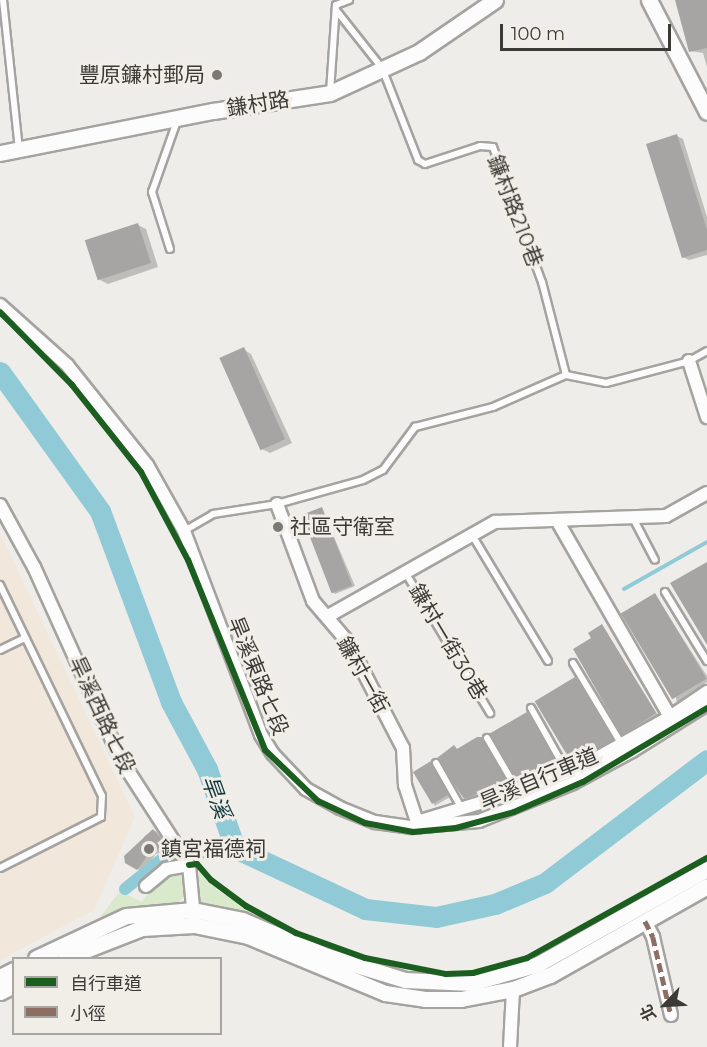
<!DOCTYPE html>
<html>
<head>
<meta charset="utf-8">
<style>
	body { margin:0 }
	#map { position:relative; width:707px; height:1047px; overflow:hidden; background:#efede9; font-family:Montserrat,"Noto Sans TC",sans-serif }
	div>[style] { position:absolute }
	.industrial>* { inset:0; background:#f1e7db }
	.green>* { inset:0; background:#d8eacb }
	.shadow>* { inset:0; background:#0003; transform-origin:0 0 }
	.stream>* { height:4px; margin:-2px; padding:0 2px; transform-origin:2px; border-radius:2px; background:#91cad7 }
	.canal>* { height:12px; margin:-6px; padding:0 6px; transform-origin:6px; border-radius:6px; background:#91cad7 }
	.river>* { height:21px; margin:-10.5px; padding:0 10.5px; transform-origin:10.5px; border-radius:10.5px; background:#91cad7 }
	.building>* { inset:0; background:#a7a5a4; transform-origin:0 0 }
	.roads { filter:drop-shadow(2px 0 #a5a3a0) drop-shadow(-2px 0 #a5a3a0) drop-shadow(0 2px #a5a3a0) drop-shadow(0 -2px #a5a3a0) }
	.service>* { height:6px; margin:-3px; padding:0 3px; transform-origin:3px; border-radius:3px; background:#fdfcfc }
	.minor>* { height:12px; margin:-6px; padding:0 6px; transform-origin:6px; border-radius:6px; background:#fdfcfc }
	.tertiary>* { height:15px; margin:-7.5px; padding:0 7.5px; transform-origin:7.5px; border-radius:7.5px; background:#fdfcfc }
	.quiet>* { height:4.5px; margin-top:-2.25px; transform-origin:0; background:repeating-linear-gradient(90deg,#8d6e63 0 9px,transparent 0 13.5px) }
	.cycleway>* { height:6px; margin:-3px; padding:0 3px; transform-origin:3px; border-radius:3px; background:#1b5e20 }
	.dots>* { width:16px; height:16px; translate:-50% -50%; box-sizing:border-box; border:3px solid #f1eee7; border-radius:50% }
	span { translate:-50% -50%; white-space:nowrap; text-align:center; line-height:1.15; -webkit-text-stroke:6px #f1eee7; paint-order:stroke }
	.poi-label { font-size:21px; color:#3b3a37 }
	.right { translate:-100% -50%; text-align:right }
	.left { translate:0 -50%; text-align:left }
	.street-label { font-size:21px; color:#3b3a37 }
	.water-label { font-size:22px; color:#113942; font-style:italic }
	.legend { position:absolute; left:12px; top:957px; width:210px; height:78px; box-sizing:border-box; background:#f1eee7; border:2px solid #a8a6a1; margin:0; padding:8px 10px; list-style:none; font-size:18px; color:#3b3a37 }
	.legend li { display:flex; align-items:center; gap:12px; height:30px }
	.legend b { width:30px; border:2px solid #a8a6a1 }
	.north { position:absolute; left:635px; top:975px; width:60px; height:60px; -webkit-text-stroke:4px #f1eee7; paint-order:stroke; rotate:245deg; font-size:16px; font-weight:700; line-height:24px; text-align:center; color:#3b3a37 }
	.north::after { content:''; display:block; margin:auto; width:21px; height:27px; background:#3b3a37; clip-path:polygon(50% 0,100% 100%,50% 72%,0 100%) }
	.scale { position:absolute; left:500px; top:24px; width:171px; height:27px; box-sizing:border-box; border:3px solid #3b3a37; border-top:0; padding-left:8px; font-size:18px; line-height:21px; white-space:nowrap; color:#3b3a37; -webkit-text-stroke:4px #f1eee7; paint-order:stroke }
</style>
</head>
<body>
<div id="map">
	<div class="industrial">
		<div style="clip-path:polygon(0 533px,135px 817px,94px 910px,0 960px)"></div>
	</div>
	<div class="green">
		<div style="clip-path:polygon(198px 870px,220px 892px,254px 913px,200px 903px)"></div>
		<div style="clip-path:polygon(183px 871px,184px 896px,178px 903px,148px 905px,98px 920px,120px 891px,142px 902px,158px 879px)"></div>
	</div>
	<div class="shadow">
		<div style="clip-path:polygon(676px 0,707px 0,707px 67px,703px 53px,690px 51px)"></div>
		<div style="clip-path:polygon(677px 136px,683px 139px,707px 217px,707px 255px,689px 260px,683px 257px)"></div>
		<div style="clip-path:polygon(138px 225px,146px 229px,158px 267px,108px 284px,100px 280px)"></div>
		<div style="clip-path:polygon(243px 349px,251px 354px,292px 443px,270px 453px,262px 449px)"></div>
		<div style="clip-path:polygon(322px 509px,355px 586px,335px 594px,332px 592px)"></div>
		<div style="clip-path:polygon(655px 595px,707px 676px,707px 682px,677px 703px)"></div>
		<div style="clip-path:polygon(602px 626px,658px 715px,626px 735px,593px 639px)"></div>
		<div style="clip-path:polygon(575px 679px,615px 742px,573px 764px,570px 762px)"></div>
		<div style="clip-path:polygon(527px 714px,559px 765px,524px 783px,520px 781px)"></div>
		<div style="clip-path:polygon(482px 739px,509px 784px,468px 800px,440px 756px)"></div>
		<div style="left:431px;top:763px;width:39px;height:18px;rotate:60deg"></div>
		<div style="clip-path:polygon(156px 831px,171px 849px,156px 854px,143px 872px,126px 862px,126px 857px,146px 835px)"></div>
	</div>
	<div class="stream">
		<div style="left:624px;top:589px;width:95px;rotate:-29.5deg"></div>
	</div>
	<div class="canal">
		<div style="left:125px;top:889px;width:49px;rotate:-39.2deg"></div>
		<div style="left:163px;top:858px;width:73px;rotate:-7.9deg"></div>
	</div>
	<div class="river">
		<div style="left:0;top:372px;width:171px;rotate:54.3deg"></div>
		<div style="left:100px;top:511px;width:204px;rotate:69.6deg"></div>
		<div style="left:171px;top:702px;width:76px;rotate:61.8deg"></div>
		<div style="left:207px;top:769px;width:84px;rotate:70.5deg"></div>
		<div style="left:235px;top:848px;width:144px;rotate:25.1deg"></div>
		<div style="left:365px;top:909px;width:71px;rotate:6.4deg"></div>
		<div style="left:436px;top:917px;width:60px;rotate:-12.4deg"></div>
		<div style="left:495px;top:904px;width:54px;rotate:-22.8deg"></div>
		<div style="left:545px;top:883px;width:203px;rotate:-37.2deg"></div>
	</div>
	<div class="building">
		<div style="clip-path:polygon(675px 0,707px 0,707px 48px,689px 52px)"></div>
		<div style="clip-path:polygon(677px 134px,707px 230px,707px 250px,682px 258px,646px 144px)"></div>
		<div style="left:138px;top:223px;width:42px;height:56px;rotate:72deg"></div>
		<div style="left:244px;top:347px;width:101px;height:27px;rotate:66deg"></div>
		<div style="left:322px;top:507px;width:84px;height:22px;rotate:69deg"></div>
		<div style="clip-path:polygon(707px 562px,707px 645px,670px 583px)"></div>
		<div style="left:655px;top:593px;width:100px;height:40px;rotate:59deg"></div>
		<div style="clip-path:polygon(602px 624px,656px 713px,622px 735px,573px 649px,591px 638px,588px 633px)"></div>
		<div style="left:575px;top:677px;width:74px;height:47px;rotate:59deg"></div>
		<div style="left:527px;top:712px;width:59px;height:43px;rotate:60deg"></div>
		<div style="clip-path:polygon(477px 737px,482px 737px,507px 782px,464px 799px,437px 758px,454px 745px,457px 749px)"></div>
		<div style="clip-path:polygon(431px 761px,448px 795px,432px 804px,413px 772px)"></div>
		<div style="clip-path:polygon(153px 829px,167px 846px,150px 852px,137px 870px,125px 863px,124px 856px)"></div>
	</div>
	<div class="roads">
		<div class="service">
			<div style="left:3px;top:0;width:151px;rotate:83.9deg"></div>
			<div style="left:336px;top:10px;width:74px;rotate:51.6deg"></div>
			<div style="left:382px;top:68px;width:99px;rotate:68.6deg"></div>
			<div style="left:418px;top:160px;width:8px;rotate:30deg"></div>
			<div style="left:425px;top:164px;width:58px;rotate:-18.1deg"></div>
			<div style="left:480px;top:146px;width:13px;rotate:4deg"></div>
			<div style="left:493px;top:147px;width:144px;rotate:70.1deg"></div>
			<div style="left:542px;top:282px;width:96px;rotate:75.5deg"></div>
			<div style="left:330px;top:92px;width:87px;rotate:-86.1deg"></div>
			<div style="left:336px;top:5px;width:14px;rotate:-21deg"></div>
			<div style="left:170px;top:249px;width:60px;rotate:-107.5deg"></div>
			<div style="left:152px;top:192px;width:78px;rotate:-70.6deg"></div>
			<div style="left:566px;top:375px;width:41px;rotate:11.3deg"></div>
			<div style="left:606px;top:383px;width:86px;rotate:-14.8deg"></div>
			<div style="left:689px;top:361px;width:21px;rotate:-29deg"></div>
			<div style="left:633px;top:518px;width:47px;rotate:62.4deg"></div>
			<div style="left:184px;top:531px;width:34px;rotate:-30deg"></div>
			<div style="left:213px;top:514px;width:65px;rotate:-8.9deg"></div>
			<div style="left:277px;top:504px;width:89px;rotate:-15.6deg"></div>
			<div style="left:363px;top:480px;width:22px;rotate:-27deg"></div>
			<div style="left:383px;top:470px;width:54px;rotate:-53.3deg"></div>
			<div style="left:415px;top:427px;width:81px;rotate:-14.4deg"></div>
			<div style="left:493px;top:407px;width:80px;rotate:-23.7deg"></div>
			<div style="left:472px;top:535px;width:147px;rotate:58.9deg"></div>
			<div style="left:405px;top:572px;width:165px;rotate:58.9deg"></div>
			<div style="left:0;top:585px;width:234px;rotate:64.2deg"></div>
			<div style="left:102px;top:796px;width:21px;rotate:93deg"></div>
			<div style="left:101px;top:817px;width:113px;rotate:153.2deg"></div>
			<div style="left:665px;top:592px;width:81px;rotate:58.7deg"></div>
			<div style="left:0;top:650px;width:28px;rotate:-26deg"></div>
			<div style="left:573px;top:663px;width:96px;rotate:59.1deg"></div>
			<div style="left:531px;top:708px;width:73px;rotate:60.6deg"></div>
			<div style="left:487px;top:738px;width:61px;rotate:59.7deg"></div>
			<div style="left:436px;top:763px;width:53px;rotate:60.5deg"></div>
		</div>
		<div class="minor">
			<div style="left:0;top:305px;width:90px;rotate:41.8deg"></div>
			<div style="left:67px;top:365px;width:128px;rotate:51.3deg"></div>
			<div style="left:147px;top:465px;width:76px;rotate:60.7deg"></div>
			<div style="left:184px;top:531px;width:218px;rotate:69.3deg"></div>
			<div style="left:261px;top:735px;width:22px;rotate:58deg"></div>
			<div style="left:273px;top:754px;width:48px;rotate:46.7deg"></div>
			<div style="left:306px;top:789px;width:39px;rotate:29deg"></div>
			<div style="left:340px;top:808px;width:38px;rotate:22deg"></div>
			<div style="left:375px;top:822px;width:37px;rotate:8deg"></div>
			<div style="left:412px;top:827px;width:67px;rotate:-5.1deg"></div>
			<div style="left:479px;top:821px;width:101px;rotate:-22deg"></div>
			<div style="left:573px;top:783px;width:67px;rotate:-28.5deg"></div>
			<div style="left:632px;top:751px;width:89px;rotate:-32.1deg"></div>
			<div style="left:689px;top:361px;width:59px;rotate:72.2deg"></div>
			<div style="left:277px;top:504px;width:103px;rotate:69.6deg"></div>
			<div style="left:313px;top:601px;width:54px;rotate:49.5deg"></div>
			<div style="left:348px;top:642px;width:119px;rotate:62.6deg"></div>
			<div style="left:403px;top:748px;width:37px;rotate:87deg"></div>
			<div style="left:405px;top:785px;width:39px;rotate:72deg"></div>
			<div style="left:417px;top:822px;width:107px;rotate:-16.9deg"></div>
			<div style="left:519px;top:791px;width:66px;rotate:-21.2deg"></div>
			<div style="left:581px;top:767px;width:102px;rotate:-29.3deg"></div>
			<div style="left:670px;top:717px;width:45px;rotate:-34deg"></div>
			<div style="left:0;top:505px;width:71px;rotate:61.3deg"></div>
			<div style="left:34px;top:567px;width:212px;rotate:65.7deg"></div>
			<div style="left:121px;top:760px;width:125px;rotate:57.1deg"></div>
			<div style="left:189px;top:865px;width:53px;rotate:84.6deg"></div>
			<div style="left:558px;top:522px;width:225px;rotate:60.1deg"></div>
			<div style="left:328px;top:616px;width:192px;rotate:-29.4deg"></div>
			<div style="left:495px;top:522px;width:171px;rotate:-2deg"></div>
			<div style="left:666px;top:516px;width:47px;rotate:-29.3deg"></div>
			<div style="left:146px;top:886px;width:26px;rotate:-40deg"></div>
			<div style="left:166px;top:869px;width:23px;rotate:-10deg"></div>
			<div style="left:645px;top:921px;width:18px;rotate:63deg"></div>
			<div style="left:653px;top:937px;width:80px;rotate:77deg"></div>
			<div style="left:510px;top:1047px;width:58px;rotate:-87deg"></div>
		</div>
		<div class="tertiary">
			<div style="left:649px;top:0;width:126px;rotate:62.6deg"></div>
			<div style="left:0;top:153px;width:217px;rotate:-11.2deg"></div>
			<div style="left:213px;top:111px;width:118px;rotate:-8.7deg"></div>
			<div style="left:330px;top:93px;width:98px;rotate:-24.7deg"></div>
			<div style="left:419px;top:52px;width:92px;rotate:-34.4deg"></div>
			<div style="left:36px;top:958px;width:99px;rotate:-25deg"></div>
			<div style="left:126px;top:916px;width:67px;rotate:-5.1deg"></div>
			<div style="left:193px;top:910px;width:50px;rotate:11.5deg"></div>
			<div style="left:242px;top:920px;width:92px;rotate:23deg"></div>
			<div style="left:327px;top:956px;width:82px;rotate:17.1deg"></div>
			<div style="left:405px;top:980px;width:66px;rotate:2.6deg"></div>
			<div style="left:471px;top:983px;width:70px;rotate:-15.8deg"></div>
			<div style="left:538px;top:964px;width:194px;rotate:-29.3deg"></div>
			<div style="left:65px;top:958px;width:83px;rotate:-21.3deg"></div>
			<div style="left:142px;top:928px;width:52px;rotate:-3.3deg"></div>
			<div style="left:194px;top:925px;width:55px;rotate:11.5deg"></div>
			<div style="left:248px;top:936px;width:148px;rotate:22.6deg"></div>
			<div style="left:385px;top:993px;width:40px;rotate:8.5deg"></div>
			<div style="left:425px;top:999px;width:36px"></div>
			<div style="left:461px;top:999px;width:53px;rotate:-10.9deg"></div>
			<div style="left:513px;top:989px;width:40px;rotate:-21deg"></div>
			<div style="left:550px;top:975px;width:180px;rotate:-29.5deg"></div>
			<div style="left:0;top:977px;width:16px;rotate:-27deg"></div>
			<div style="left:0;top:992px;width:16px;rotate:-27deg"></div>
		</div>
	</div>
	<div class="quiet">
		<div style="left:645px;top:921px;width:18px;rotate:63deg"></div>
		<div style="left:653px;top:937px;width:80px;rotate:77deg"></div>
	</div>
	<div class="cycleway">
		<div style="left:0;top:312px;width:103px;rotate:45.4deg"></div>
		<div style="left:72px;top:385px;width:111px;rotate:51.6deg"></div>
		<div style="left:141px;top:472px;width:100px;rotate:61.9deg"></div>
		<div style="left:188px;top:560px;width:205px;rotate:67.9deg"></div>
		<div style="left:265px;top:750px;width:74px;rotate:43.9deg"></div>
		<div style="left:318px;top:801px;width:52px;rotate:25.1deg"></div>
		<div style="left:365px;top:823px;width:49px;rotate:10.6deg"></div>
		<div style="left:413px;top:832px;width:43px;rotate:-5.3deg"></div>
		<div style="left:456px;top:828px;width:60px;rotate:-15.4deg"></div>
		<div style="left:514px;top:812px;width:75px;rotate:-23.5deg"></div>
		<div style="left:583px;top:782px;width:144px;rotate:-30.8deg"></div>
		<div style="left:189px;top:865px;width:8px;rotate:-7deg"></div>
		<div style="left:197px;top:864px;width:21px;rotate:49deg"></div>
		<div style="left:211px;top:880px;width:44px;rotate:36.6deg"></div>
		<div style="left:246px;top:906px;width:57px;rotate:28.4deg"></div>
		<div style="left:296px;top:933px;width:73px;rotate:19.9deg"></div>
		<div style="left:365px;top:958px;width:83px;rotate:11.2deg"></div>
		<div style="left:446px;top:974px;width:27px;rotate:-2deg"></div>
		<div style="left:473px;top:973px;width:56px;rotate:-15.5deg"></div>
		<div style="left:527px;top:958px;width:206px;rotate:-29.1deg"></div>
	</div>
	<div class="dots">
		<div style="left:217px;top:75px;background:#7a7975"></div>
		<div style="left:278px;top:527px;background:#7a7975"></div>
		<div style="left:149px;top:849px;background:#7a7975"></div>
	</div>
	<div class="poi-label">
		<span class="right" style="left:205px;top:75px">豐原鐮村郵局</span>
		<span class="left" style="left:290px;top:527px">社區守衛室</span>
		<span class="left" style="left:161px;top:849px">鎮宮福德祠</span>
	</div>
	<div class="street-label">
		<span style="left:258px;top:104px;rotate:-9deg">鎌村路</span>
		<span style="left:515px;top:211px;rotate:69deg">鐮村路210巷</span>
		<span style="left:448px;top:642px;rotate:59deg">鎌村一街30巷</span>
		<span style="left:363px;top:675px;rotate:61deg">鐮村一街</span>
		<span style="left:258px;top:676px;rotate:68deg">旱溪東路七段</span>
		<span style="left:102px;top:715px;rotate:65deg">旱溪西路七段</span>
		<span style="left:539px;top:779px;rotate:-23deg">旱溪自行車道</span>
	</div>
	<div class="water-label">
		<span style="left:216px;top:797px;rotate:70deg">旱溪</span>
	</div>
	<ul class="legend">
	<li><b style="height:8px;background:#1b5e20"></b>自行車道</li>
	<li><b style="height:8px;background:#8d6e63"></b>小徑</li>
	</ul>
	<div class="north">北</div>
	<div class="scale">100 m</div>
</div>
</body>
</html>
